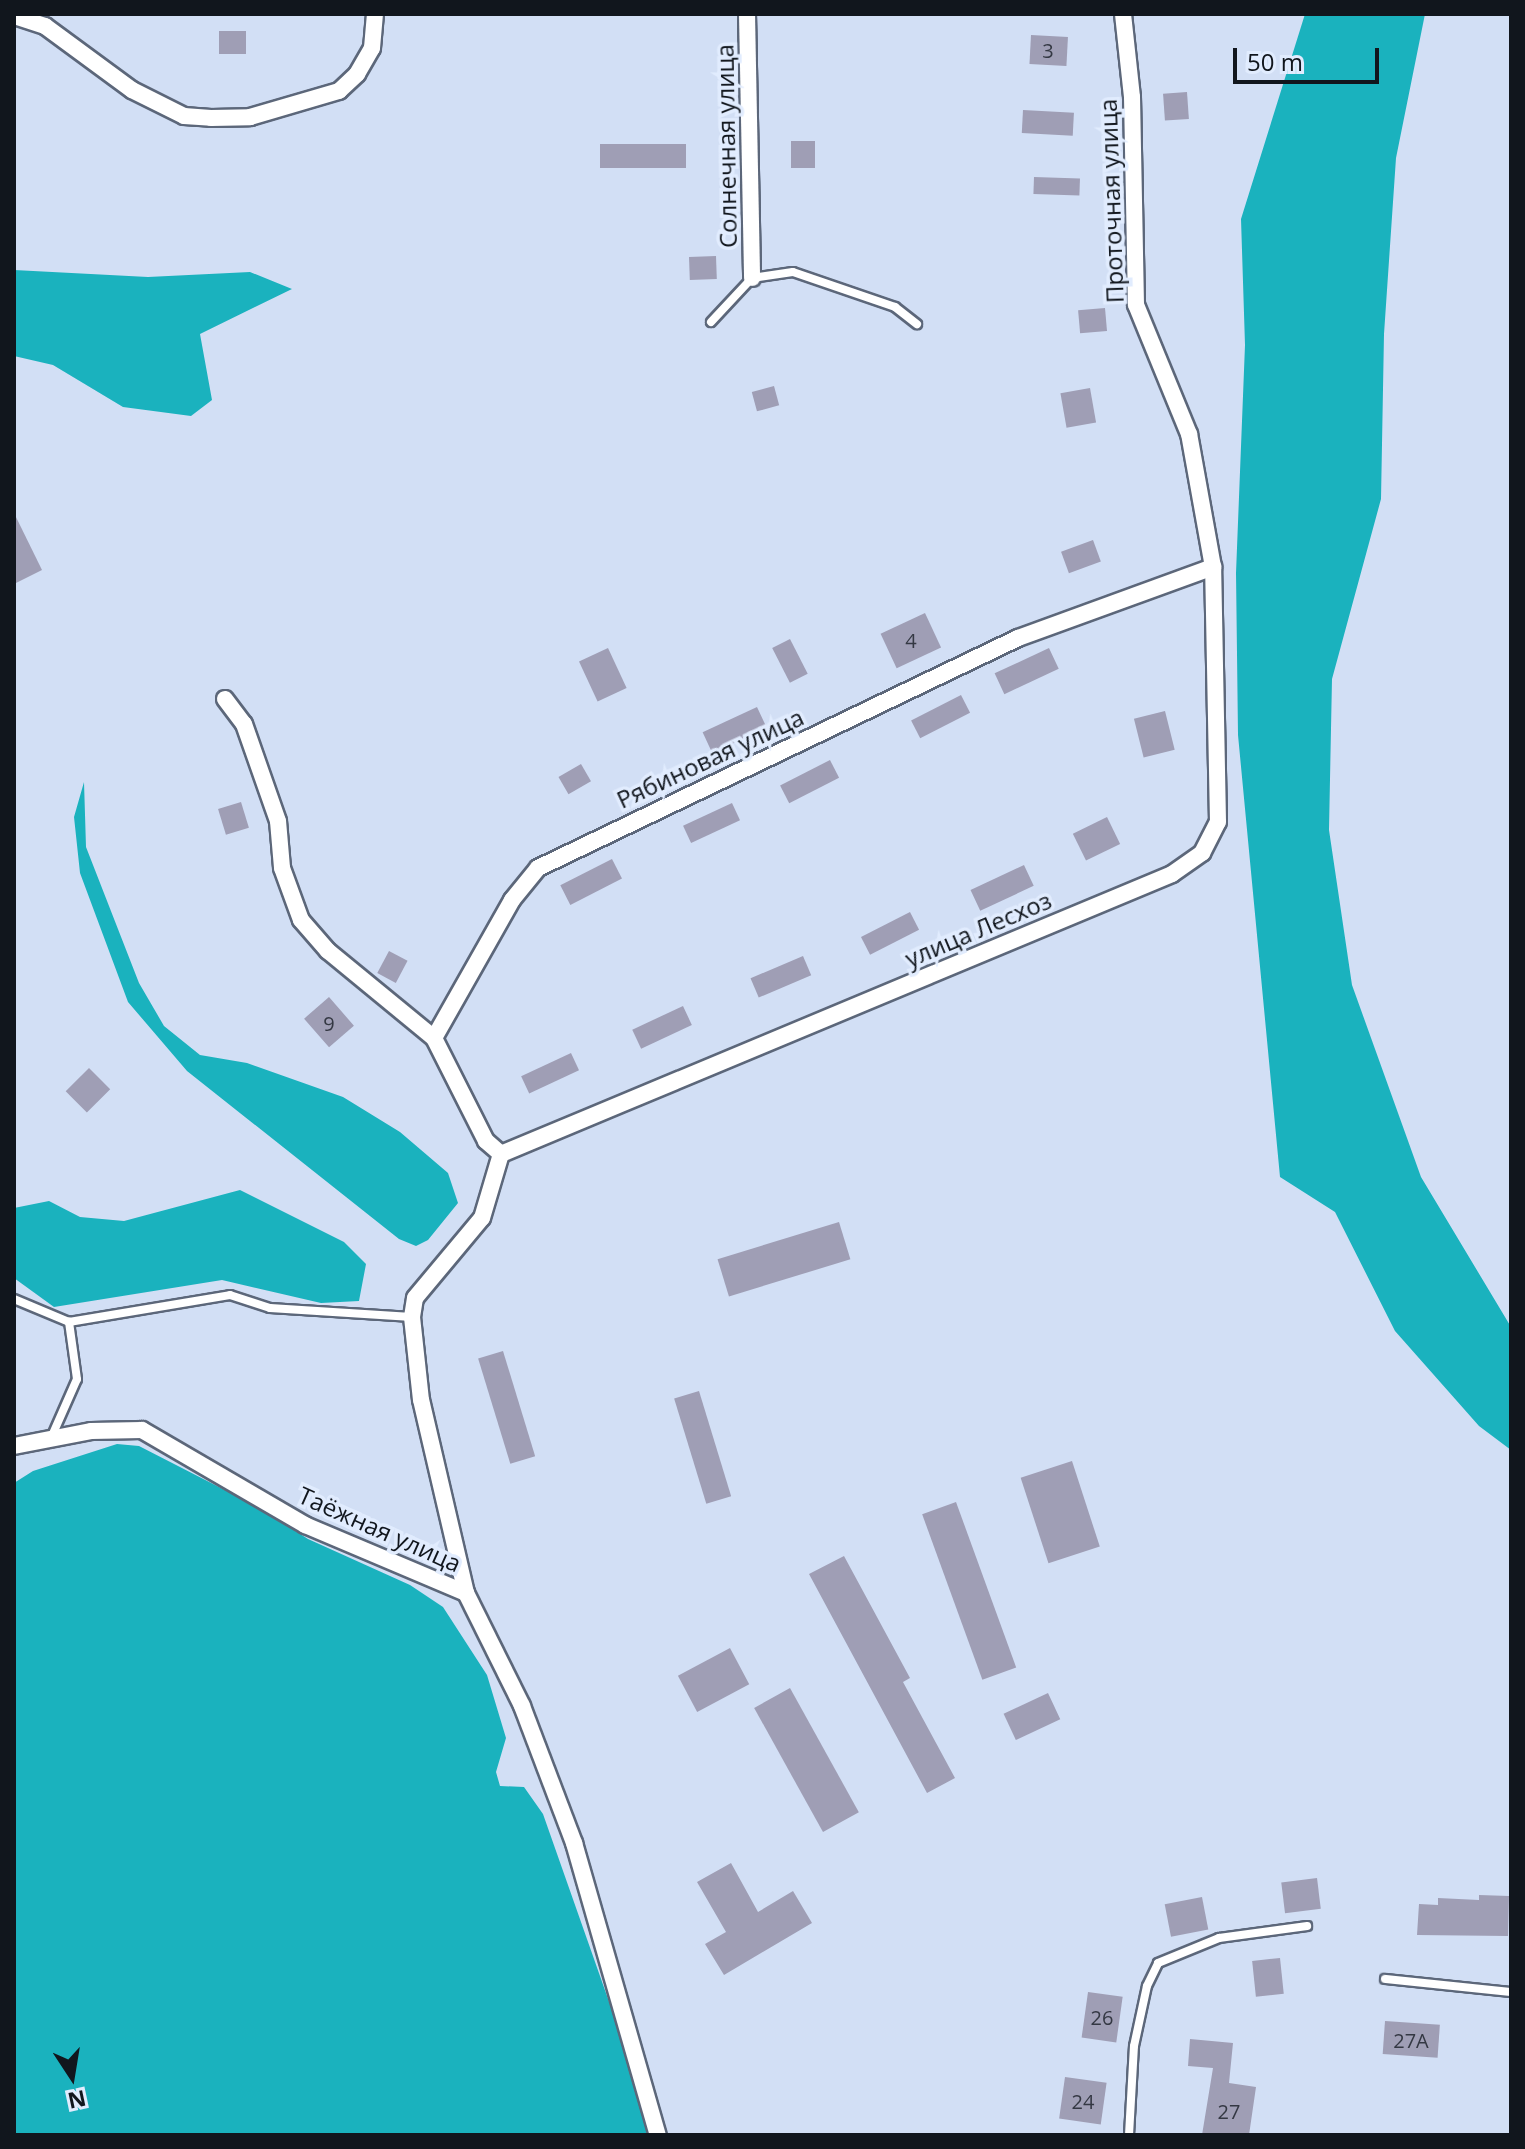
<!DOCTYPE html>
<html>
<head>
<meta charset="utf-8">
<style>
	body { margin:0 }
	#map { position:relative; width:1525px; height:2149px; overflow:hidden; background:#d2dff5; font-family:"Open Sans",sans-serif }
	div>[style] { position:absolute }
	.water>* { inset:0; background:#1ab2be }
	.building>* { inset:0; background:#9f9eb5; transform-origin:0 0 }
	.roads { filter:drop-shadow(2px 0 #5c677a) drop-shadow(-2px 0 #5c677a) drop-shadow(0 2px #5c677a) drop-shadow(0 -2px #5c677a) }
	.service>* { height:8px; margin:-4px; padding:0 4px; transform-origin:4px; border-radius:4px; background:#fff }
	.minor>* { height:16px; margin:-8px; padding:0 8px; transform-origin:8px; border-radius:8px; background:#fff }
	span { translate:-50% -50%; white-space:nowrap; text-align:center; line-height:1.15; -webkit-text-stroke:7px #e1ecfe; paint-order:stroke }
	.number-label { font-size:20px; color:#343843 }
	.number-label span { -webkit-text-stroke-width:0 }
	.street-label { font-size:24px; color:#11161d }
	.frame { position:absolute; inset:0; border:16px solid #11161d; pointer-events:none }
	.north { position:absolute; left:32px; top:2037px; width:80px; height:80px; -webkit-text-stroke:6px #e1ecfe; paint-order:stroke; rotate:168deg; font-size:22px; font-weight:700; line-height:32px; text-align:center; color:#11161d }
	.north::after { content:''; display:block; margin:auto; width:28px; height:36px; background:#11161d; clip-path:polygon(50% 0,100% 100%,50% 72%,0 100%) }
	.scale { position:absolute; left:1233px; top:48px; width:146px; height:36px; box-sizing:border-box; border:4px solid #11161d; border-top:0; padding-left:10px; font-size:24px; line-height:28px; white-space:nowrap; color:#11161d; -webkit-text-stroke:6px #e1ecfe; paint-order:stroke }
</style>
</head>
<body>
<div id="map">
	<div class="water">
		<div style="clip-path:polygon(1305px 14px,1425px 14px,1396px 158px,1384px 334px,1381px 499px,1332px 679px,1329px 830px,1352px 985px,1421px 1177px,1511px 1327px,1511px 1450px,1479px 1426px,1395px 1331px,1335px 1212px,1280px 1177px,1238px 735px,1236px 573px,1245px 345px,1241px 219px)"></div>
		<div style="clip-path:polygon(14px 270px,148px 277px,250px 272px,292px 289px,200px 334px,212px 400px,191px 416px,123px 407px,53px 365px,14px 356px)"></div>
		<div style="clip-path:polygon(84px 782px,86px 847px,139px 983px,164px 1026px,200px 1055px,247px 1063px,343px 1097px,400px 1132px,448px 1173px,458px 1203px,428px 1240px,416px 1246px,399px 1239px,187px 1071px,128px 1002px,80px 873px,74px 817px)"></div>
		<div style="clip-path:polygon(240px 1190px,344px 1242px,366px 1264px,359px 1301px,321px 1303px,222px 1280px,54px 1307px,14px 1278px,14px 1208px,49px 1201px,80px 1217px,124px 1221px)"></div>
		<div style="clip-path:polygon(117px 1444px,139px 1446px,258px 1507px,308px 1539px,410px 1585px,443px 1607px,487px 1675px,506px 1738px,496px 1772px,500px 1786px,524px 1787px,543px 1814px,632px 2067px,647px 2135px,14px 2135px,14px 1483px,33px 1471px)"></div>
	</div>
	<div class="building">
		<div style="left:219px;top:31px;width:27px;height:23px"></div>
		<div style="left:1031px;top:35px;width:37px;height:29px;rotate:3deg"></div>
		<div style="left:1187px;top:92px;width:27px;height:24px;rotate:86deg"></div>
		<div style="left:1023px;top:110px;width:51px;height:23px;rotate:3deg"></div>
		<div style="left:791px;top:141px;width:24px;height:27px"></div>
		<div style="left:686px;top:144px;width:24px;height:86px;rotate:90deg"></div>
		<div style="left:1034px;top:177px;width:46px;height:17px;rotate:2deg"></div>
		<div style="left:716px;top:256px;width:23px;height:27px;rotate:88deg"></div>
		<div style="left:1105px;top:308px;width:23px;height:27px;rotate:85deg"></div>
		<div style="left:774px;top:386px;width:20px;height:23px;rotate:75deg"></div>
		<div style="left:1090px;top:388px;width:35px;height:30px;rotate:80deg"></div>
		<div style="clip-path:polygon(14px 513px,42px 570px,14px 584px)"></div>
		<div style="left:1093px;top:540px;width:23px;height:34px;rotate:70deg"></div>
		<div style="left:925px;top:613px;width:38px;height:49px;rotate:65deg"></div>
		<div style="left:790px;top:639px;width:39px;height:20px;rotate:63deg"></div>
		<div style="left:608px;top:648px;width:44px;height:32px;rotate:65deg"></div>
		<div style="left:1049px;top:648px;width:23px;height:60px;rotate:65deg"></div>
		<div style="left:961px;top:695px;width:20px;height:56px;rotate:63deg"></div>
		<div style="left:757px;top:707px;width:23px;height:60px;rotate:65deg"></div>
		<div style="left:1165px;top:711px;width:40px;height:32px;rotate:76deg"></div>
		<div style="left:830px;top:760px;width:20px;height:56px;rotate:63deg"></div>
		<div style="left:581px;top:764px;width:20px;height:26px;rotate:60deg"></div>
		<div style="left:241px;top:802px;width:27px;height:24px;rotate:73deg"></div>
		<div style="left:732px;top:803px;width:19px;height:54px;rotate:65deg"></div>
		<div style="left:1107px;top:817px;width:30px;height:38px;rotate:64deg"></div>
		<div style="left:612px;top:859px;width:22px;height:58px;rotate:63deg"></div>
		<div style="left:1024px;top:865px;width:23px;height:59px;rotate:65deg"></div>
		<div style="left:910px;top:912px;width:20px;height:55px;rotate:63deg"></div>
		<div style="left:389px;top:951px;width:21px;height:25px;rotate:28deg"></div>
		<div style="left:803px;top:956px;width:21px;height:57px;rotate:67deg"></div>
		<div style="left:329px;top:997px;width:38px;height:33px;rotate:49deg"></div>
		<div style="left:683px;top:1006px;width:21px;height:56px;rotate:65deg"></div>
		<div style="left:571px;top:1053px;width:19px;height:55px;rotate:65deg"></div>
		<div style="left:89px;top:1068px;width:30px;height:33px;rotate:45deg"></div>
		<div style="left:839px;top:1222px;width:39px;height:127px;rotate:73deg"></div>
		<div style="left:503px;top:1351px;width:110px;height:26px;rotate:73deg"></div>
		<div style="left:699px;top:1391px;width:110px;height:26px;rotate:73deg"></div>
		<div style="left:1072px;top:1461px;width:90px;height:54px;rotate:72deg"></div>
		<div style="left:956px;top:1502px;width:176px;height:36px;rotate:70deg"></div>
		<div style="clip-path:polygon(844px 1556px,910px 1678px,903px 1682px,955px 1778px,927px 1793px,809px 1574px)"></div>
		<div style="left:730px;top:1648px;width:41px;height:59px;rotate:62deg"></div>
		<div style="left:790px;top:1688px;width:142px;height:41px;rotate:61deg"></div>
		<div style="left:1048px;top:1693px;width:29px;height:49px;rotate:65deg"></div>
		<div style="clip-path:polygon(731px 1863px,758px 1912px,793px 1891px,812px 1923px,724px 1975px,705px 1944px,726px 1932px,697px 1882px)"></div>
		<div style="left:1317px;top:1878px;width:31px;height:36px;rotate:83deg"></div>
		<div style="clip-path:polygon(1479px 1895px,1509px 1896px,1508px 1936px,1417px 1935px,1419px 1904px,1438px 1905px,1438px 1898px,1479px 1900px)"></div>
		<div style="left:1202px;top:1897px;width:33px;height:38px;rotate:79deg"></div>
		<div style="left:1280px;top:1958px;width:36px;height:28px;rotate:84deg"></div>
		<div style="left:1088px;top:1992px;width:35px;height:46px;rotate:8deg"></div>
		<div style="left:1385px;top:2021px;width:55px;height:33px;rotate:4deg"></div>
		<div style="clip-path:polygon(1190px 2039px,1233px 2043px,1229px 2083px,1256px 2087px,1249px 2135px,1202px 2135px,1213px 2068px,1188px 2066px)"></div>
		<div style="left:1065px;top:2077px;width:42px;height:42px;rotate:8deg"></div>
	</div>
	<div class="roads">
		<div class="service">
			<div style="left:711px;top:322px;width:60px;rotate:-47deg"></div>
			<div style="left:752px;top:278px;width:41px;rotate:-8.3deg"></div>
			<div style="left:793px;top:272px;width:108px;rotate:18.9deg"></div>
			<div style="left:895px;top:307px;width:28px;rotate:38deg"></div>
			<div style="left:14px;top:1299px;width:60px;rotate:22.7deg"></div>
			<div style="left:69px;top:1322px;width:163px;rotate:-9.5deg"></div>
			<div style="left:230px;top:1295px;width:42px;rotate:18deg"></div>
			<div style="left:270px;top:1308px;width:142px;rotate:3.6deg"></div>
			<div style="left:51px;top:1438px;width:64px;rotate:-66.2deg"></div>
			<div style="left:77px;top:1379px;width:58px;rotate:-98deg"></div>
			<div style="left:1385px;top:1979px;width:127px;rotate:5.9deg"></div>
			<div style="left:1129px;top:2135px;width:89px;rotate:-86.8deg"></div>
			<div style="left:1134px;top:2046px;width:61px;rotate:-77.8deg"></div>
			<div style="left:1147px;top:1986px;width:25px;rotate:-64deg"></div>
			<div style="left:1158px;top:1963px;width:66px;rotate:-22.3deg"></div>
			<div style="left:1219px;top:1938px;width:89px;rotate:-7.8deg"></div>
		</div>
		<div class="minor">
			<div style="left:747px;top:14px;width:264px;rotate:88.9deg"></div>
			<div style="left:14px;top:16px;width:33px;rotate:18deg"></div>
			<div style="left:45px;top:26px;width:108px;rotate:36.3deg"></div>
			<div style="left:132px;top:90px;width:58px;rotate:26.6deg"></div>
			<div style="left:184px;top:116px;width:27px;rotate:4deg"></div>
			<div style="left:211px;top:118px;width:39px;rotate:-1deg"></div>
			<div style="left:250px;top:117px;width:93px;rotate:-16.3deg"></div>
			<div style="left:339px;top:91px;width:25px;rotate:-43deg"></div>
			<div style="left:357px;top:74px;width:30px;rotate:-60deg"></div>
			<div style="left:372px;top:48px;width:34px;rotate:-85deg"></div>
			<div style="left:225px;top:699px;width:31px;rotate:53deg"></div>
			<div style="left:244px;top:724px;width:103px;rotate:70.7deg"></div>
			<div style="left:278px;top:821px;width:47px;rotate:85.1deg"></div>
			<div style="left:282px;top:868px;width:55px;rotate:69.9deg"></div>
			<div style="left:301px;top:920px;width:41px;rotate:48.9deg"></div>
			<div style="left:328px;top:951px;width:137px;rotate:39.4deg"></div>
			<div style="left:501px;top:1154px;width:727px;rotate:-22.65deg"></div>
			<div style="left:1172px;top:874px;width:37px;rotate:-35deg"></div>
			<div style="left:1202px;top:853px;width:35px;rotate:-63deg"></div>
			<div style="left:1218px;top:822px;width:255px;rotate:-91.1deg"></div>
			<div style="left:1213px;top:567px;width:135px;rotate:-100.2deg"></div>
			<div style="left:1189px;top:434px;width:139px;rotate:-112.3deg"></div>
			<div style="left:1136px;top:305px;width:208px;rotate:-91.1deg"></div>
			<div style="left:1132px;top:97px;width:83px;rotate:-96.2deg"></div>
			<div style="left:501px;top:1154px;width:20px;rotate:-139deg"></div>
			<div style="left:486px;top:1141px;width:115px;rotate:-116.8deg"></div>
			<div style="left:434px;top:1038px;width:159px;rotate:-60.5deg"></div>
			<div style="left:512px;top:900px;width:41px;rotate:-50.9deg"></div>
			<div style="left:538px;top:868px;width:532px;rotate:-25.6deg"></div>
			<div style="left:1018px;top:638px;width:208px;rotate:-20deg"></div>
			<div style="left:14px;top:1446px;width:78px;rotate:-11deg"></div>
			<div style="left:91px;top:1431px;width:51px;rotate:-1.1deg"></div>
			<div style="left:142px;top:1430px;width:189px;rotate:30.2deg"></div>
			<div style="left:305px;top:1525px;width:175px;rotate:22.9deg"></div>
			<div style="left:466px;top:1593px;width:198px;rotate:-103.1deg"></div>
			<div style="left:421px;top:1400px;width:83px;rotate:-96.2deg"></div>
			<div style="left:412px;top:1317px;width:19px;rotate:-81deg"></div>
			<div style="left:415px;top:1298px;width:104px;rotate:-50.1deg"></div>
			<div style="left:482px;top:1218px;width:67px;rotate:-73.5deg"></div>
			<div style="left:466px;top:1593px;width:126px;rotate:63.6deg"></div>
			<div style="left:522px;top:1706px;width:147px;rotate:69.2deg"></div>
			<div style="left:574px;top:1843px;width:304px;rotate:74deg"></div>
		</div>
	</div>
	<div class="number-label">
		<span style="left:1048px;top:50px">3</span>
		<span style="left:911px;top:640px">4</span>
		<span style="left:329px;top:1023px">9</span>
		<span style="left:1102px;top:2017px">26</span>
		<span style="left:1411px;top:2040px">27А</span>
		<span style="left:1083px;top:2101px">24</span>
		<span style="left:1229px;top:2111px">27</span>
	</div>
	<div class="street-label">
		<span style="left:726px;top:146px;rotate:-91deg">Солнечная улица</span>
		<span style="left:1111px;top:201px;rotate:-92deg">Проточная улица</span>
		<span style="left:710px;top:758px;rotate:-25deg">Рябиновая улица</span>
		<span style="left:978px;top:929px;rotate:-23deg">улица Лесхоз</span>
		<span style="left:380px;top:1529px;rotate:24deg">Таёжная улица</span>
	</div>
	<div class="frame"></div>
	<div class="north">N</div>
	<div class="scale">50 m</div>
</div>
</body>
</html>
